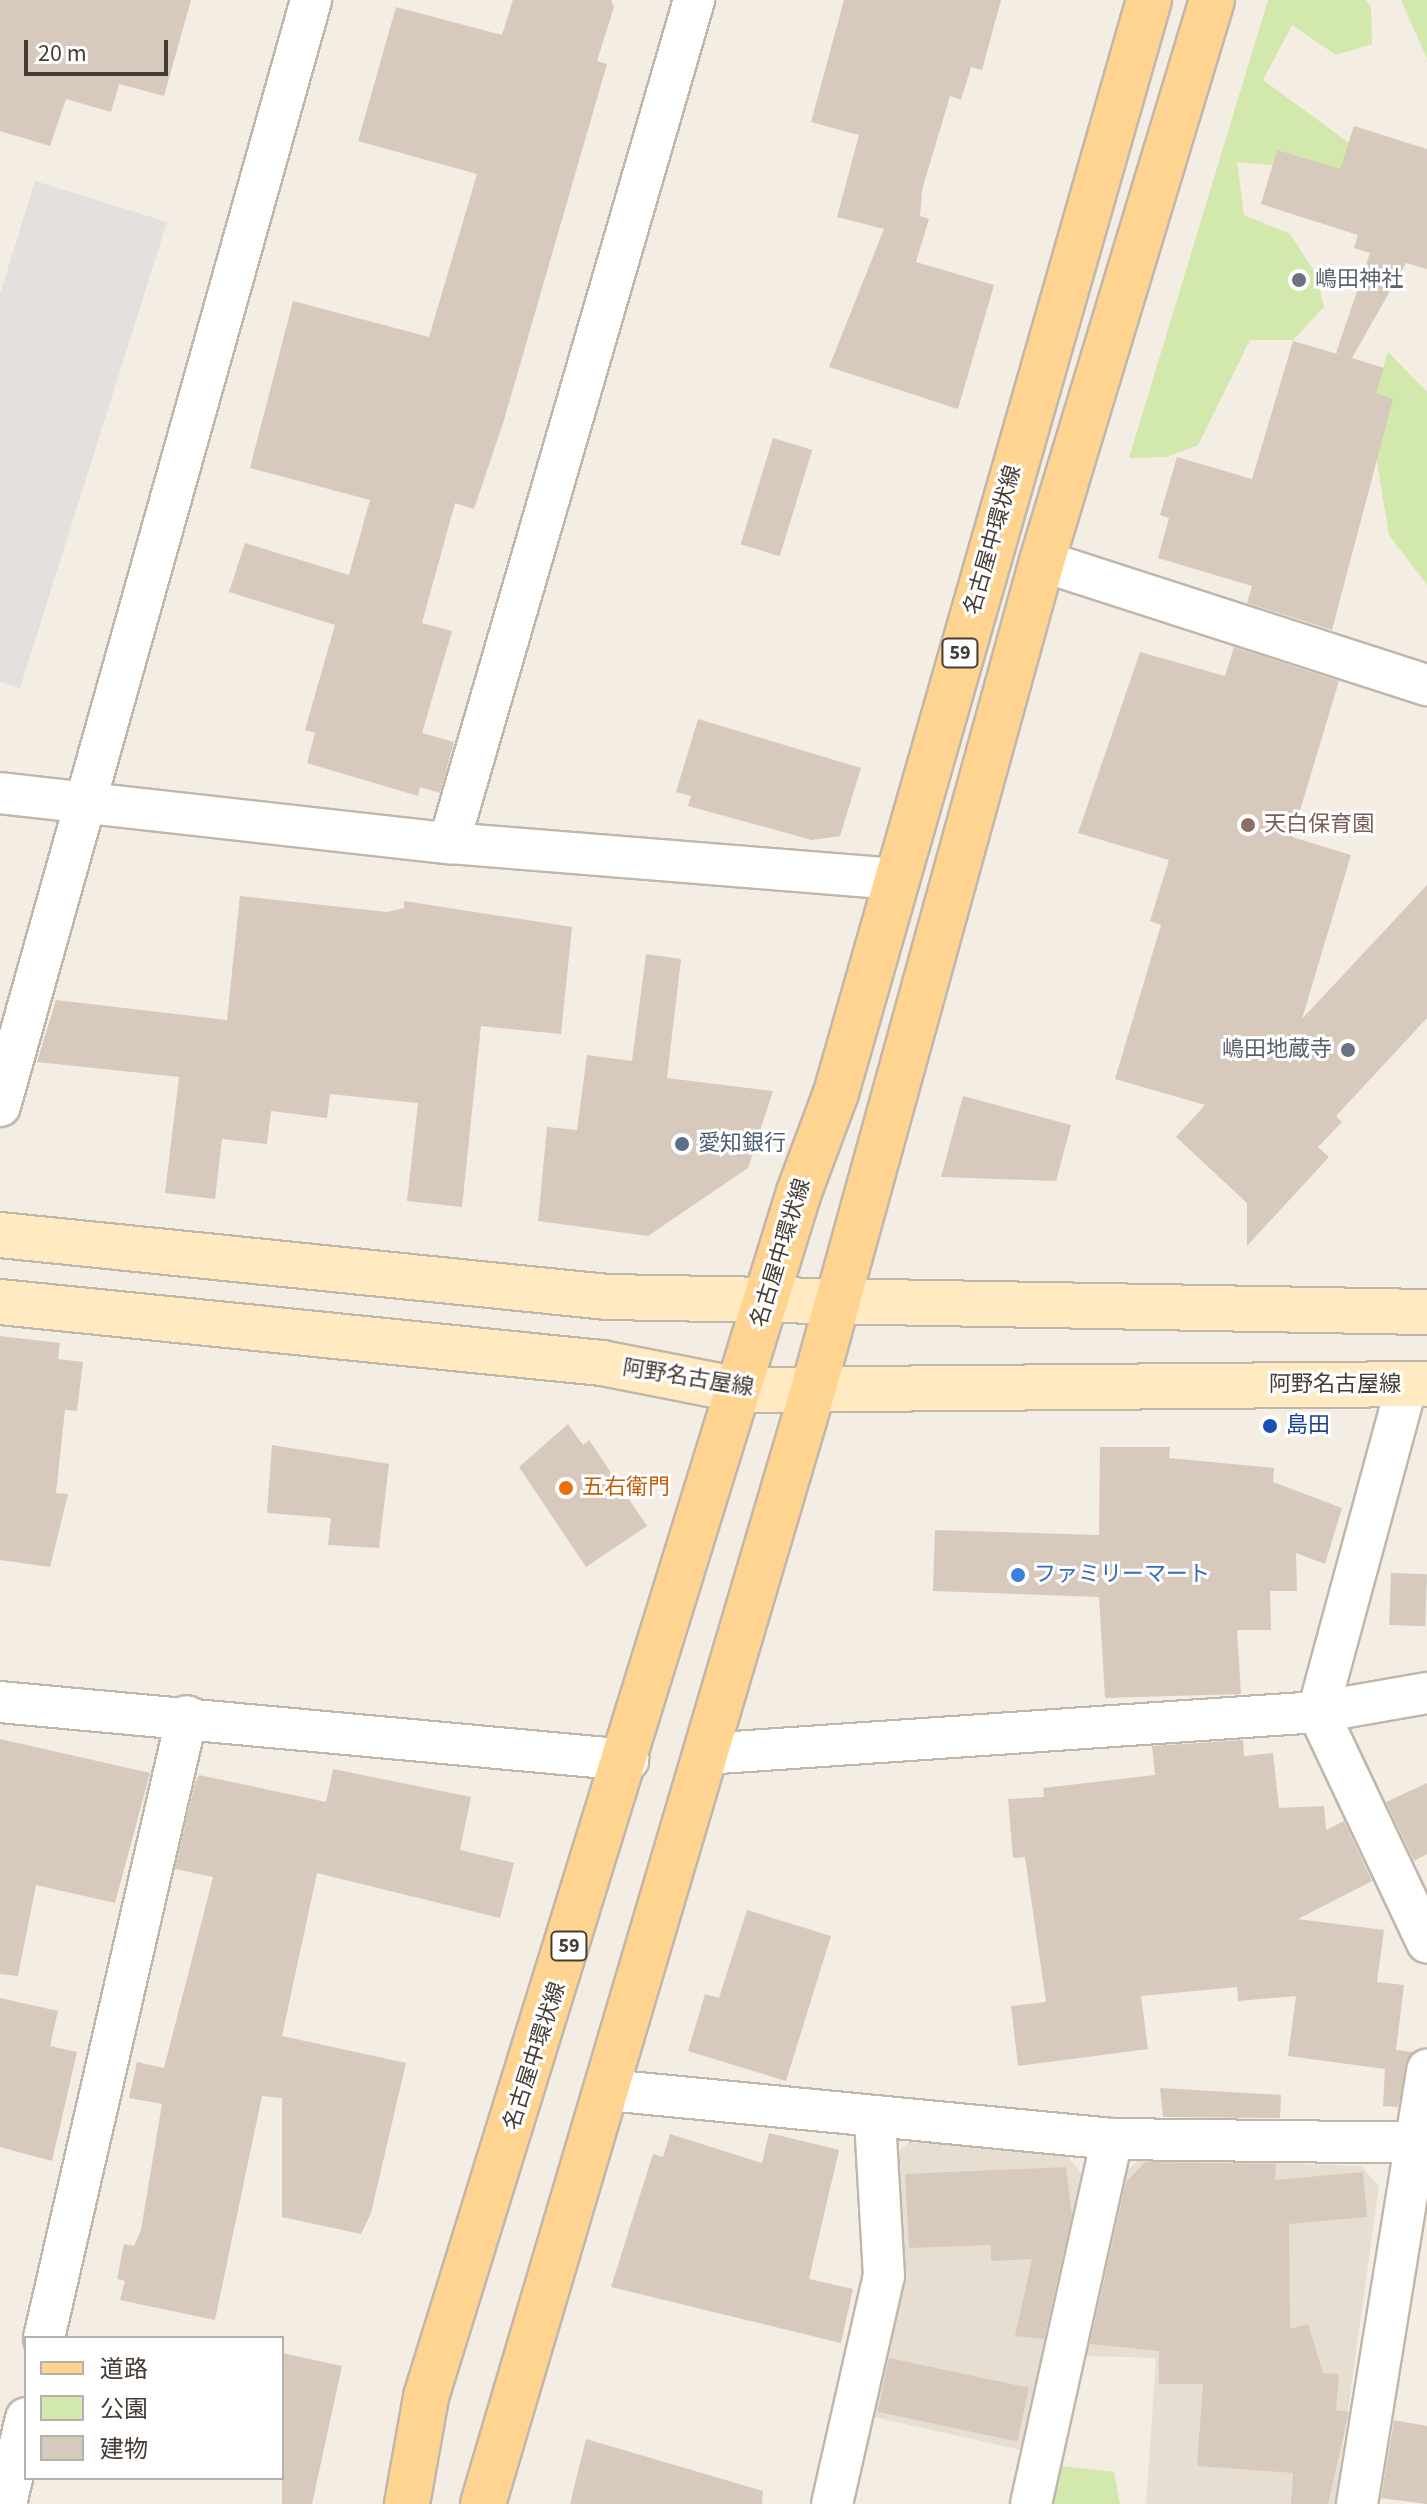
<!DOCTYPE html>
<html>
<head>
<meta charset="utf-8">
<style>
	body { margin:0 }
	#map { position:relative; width:1427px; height:2504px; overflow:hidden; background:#f3ede4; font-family:"Source Sans 3","Noto Sans JP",sans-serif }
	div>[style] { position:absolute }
	.residential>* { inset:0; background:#e7ded2 }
	.green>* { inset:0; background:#d3e8ac }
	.parking>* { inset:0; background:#e3e0dd }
	.building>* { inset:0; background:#d7cabd; transform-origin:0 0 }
	.roads { filter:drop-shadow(2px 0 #c1b6aa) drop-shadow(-2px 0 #c1b6aa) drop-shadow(0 2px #c1b6aa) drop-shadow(0 -2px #c1b6aa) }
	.minor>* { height:40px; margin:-20px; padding:0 20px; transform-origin:20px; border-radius:20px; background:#fff }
	.secondary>* { height:44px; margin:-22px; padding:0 22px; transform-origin:22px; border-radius:22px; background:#ffeac2 }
	.primary>* { height:44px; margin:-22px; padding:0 22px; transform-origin:22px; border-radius:22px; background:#ffd491 }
	.dots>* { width:22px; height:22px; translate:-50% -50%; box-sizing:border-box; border:4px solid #fff; border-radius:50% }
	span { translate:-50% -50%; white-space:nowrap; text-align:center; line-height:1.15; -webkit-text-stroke:6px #fff; paint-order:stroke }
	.shield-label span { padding:2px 6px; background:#fff; border:2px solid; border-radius:6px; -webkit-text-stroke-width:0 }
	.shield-label { font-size:20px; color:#453c34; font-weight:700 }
	.worship-label { font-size:22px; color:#5b616d }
	.left { translate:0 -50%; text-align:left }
	.right { translate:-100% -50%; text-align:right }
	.street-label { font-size:22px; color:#453c34 }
	.education-label { font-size:22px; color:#785e54 }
	.service-label { font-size:22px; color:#4e5e75 }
	.transit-label { font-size:22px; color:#164399 }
	.food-label { font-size:22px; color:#c56008 }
	.shop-label { font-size:22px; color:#366cbe }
	.legend { position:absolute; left:24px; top:2336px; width:260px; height:144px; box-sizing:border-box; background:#fff; border:2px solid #b5b1ae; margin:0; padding:10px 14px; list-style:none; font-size:24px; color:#453c34 }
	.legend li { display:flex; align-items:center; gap:16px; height:40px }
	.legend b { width:40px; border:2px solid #b5b1ae }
	.scale { position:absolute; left:24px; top:40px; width:144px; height:36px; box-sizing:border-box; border:4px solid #453c34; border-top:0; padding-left:10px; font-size:24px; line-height:28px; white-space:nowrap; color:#453c34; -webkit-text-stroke:6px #fff; paint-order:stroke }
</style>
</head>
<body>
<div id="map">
	<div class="residential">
		<div style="clip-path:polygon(909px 2142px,1066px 2154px,1083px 2176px,1020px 2450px,870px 2416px,894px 2155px)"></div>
		<div style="clip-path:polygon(1141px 2158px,1361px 2166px,1379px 2186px,1335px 2504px,1146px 2504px,1156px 2358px,1086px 2356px,1121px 2176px)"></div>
	</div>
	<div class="green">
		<div style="clip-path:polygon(1268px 0,1366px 0,1371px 8px,1372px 44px,1336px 55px,1292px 25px,1263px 80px,1360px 151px,1346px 172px,1237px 162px,1244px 215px,1290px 234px,1316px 274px,1324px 307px,1293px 340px,1250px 340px,1198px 445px,1167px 457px,1129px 458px)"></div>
		<div style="clip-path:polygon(1401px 0,1427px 0,1427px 59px)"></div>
		<div style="clip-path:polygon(1388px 352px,1427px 392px,1427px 585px,1389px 535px,1369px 412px)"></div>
		<div style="clip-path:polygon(1061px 2466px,1114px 2472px,1120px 2504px,1053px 2504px)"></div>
	</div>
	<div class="parking">
		<div style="clip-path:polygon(35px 181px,167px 222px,20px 688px,0 682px,0 294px)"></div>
	</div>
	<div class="building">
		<div style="clip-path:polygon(0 0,191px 0,164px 96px,119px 84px,111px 112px,66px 99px,50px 146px,0 131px)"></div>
		<div style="clip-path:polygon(513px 0,611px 0,614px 7px,597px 61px,607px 64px,504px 420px,474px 509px,455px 503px,422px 623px,452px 631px,422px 733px,454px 742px,440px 793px,420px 787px,418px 796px,307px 763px,315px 733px,305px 730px,335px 625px,229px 592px,245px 543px,349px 575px,370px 500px,250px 468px,293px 301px,429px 337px,477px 174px,358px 141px,396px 7px,502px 35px)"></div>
		<div style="clip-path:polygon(844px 0,1001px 0,982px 70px,971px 67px,961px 100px,950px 96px,922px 190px,920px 216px,929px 219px,916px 262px,994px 285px,958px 409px,829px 367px,884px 229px,837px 217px,859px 135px,811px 122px)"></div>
		<div style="clip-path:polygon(1354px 126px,1427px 149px,1427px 269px,1406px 263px,1352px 358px,1384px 368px,1376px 393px,1393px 399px,1332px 630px,1247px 603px,1252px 586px,1158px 558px,1169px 518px,1160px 515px,1177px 457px,1252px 479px,1293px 341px,1341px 355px,1336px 353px,1370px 253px,1354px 248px,1358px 235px,1261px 204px,1277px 150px,1340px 169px)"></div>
		<div style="left:773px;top:438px;width:41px;height:111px;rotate:17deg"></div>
		<div style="clip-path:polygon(1234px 647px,1339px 681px,1292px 837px,1351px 855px,1302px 1019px,1427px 885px,1427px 1018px,1336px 1116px,1342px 1122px,1318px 1147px,1329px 1157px,1247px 1246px,1247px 1203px,1176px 1137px,1205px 1105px,1115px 1079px,1161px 925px,1150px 921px,1169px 860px,1078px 833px,1140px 652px,1225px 676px)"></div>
		<div style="clip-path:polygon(698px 719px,861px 768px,840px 836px,812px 840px,688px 806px,691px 796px,676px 792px)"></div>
		<div style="clip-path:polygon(240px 896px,387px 912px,404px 908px,404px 901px,572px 927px,561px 1034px,481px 1026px,462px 1207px,407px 1201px,418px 1103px,330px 1094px,327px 1118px,271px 1111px,267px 1144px,222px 1139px,215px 1199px,165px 1193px,179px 1077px,37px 1062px,56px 1000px,227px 1020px)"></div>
		<div style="clip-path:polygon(646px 954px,681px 959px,667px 1078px,773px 1091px,748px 1168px,648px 1236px,538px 1221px,547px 1127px,577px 1130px,587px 1055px,632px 1061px)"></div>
		<div style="clip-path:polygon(963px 1096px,1071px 1125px,1056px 1181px,941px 1177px)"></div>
		<div style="clip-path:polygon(0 1336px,60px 1343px,58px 1359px,83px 1362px,77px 1411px,65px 1410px,56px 1493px,68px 1494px,50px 1567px,0 1560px)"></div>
		<div style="clip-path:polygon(568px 1424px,583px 1445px,589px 1440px,647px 1526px,586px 1567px,519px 1467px)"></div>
		<div style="clip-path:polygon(272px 1445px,389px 1464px,379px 1548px,328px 1545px,331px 1518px,267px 1513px)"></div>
		<div style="clip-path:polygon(1100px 1447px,1170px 1447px,1169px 1458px,1274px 1468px,1273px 1482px,1342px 1508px,1325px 1564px,1296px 1553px,1297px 1591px,1270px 1591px,1271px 1630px,1237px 1630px,1241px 1694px,1105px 1698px,1099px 1597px,933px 1591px,935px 1530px,1099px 1535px)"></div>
		<div style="left:1391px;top:1573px;width:36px;height:52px;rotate:2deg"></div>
		<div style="clip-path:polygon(0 1739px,150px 1773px,115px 1903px,36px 1885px,18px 1976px,0 1974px)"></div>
		<div style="clip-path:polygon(1243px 1740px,1244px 1756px,1273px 1753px,1279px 1808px,1324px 1806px,1326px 1830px,1344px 1821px,1372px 1881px,1298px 1919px,1384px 1930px,1377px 1982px,1404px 1985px,1396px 2050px,1413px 2052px,1398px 2107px,1383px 2106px,1385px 2069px,1288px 2056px,1296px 1996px,1238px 2001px,1237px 1987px,1141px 1996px,1148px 2049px,1018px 2066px,1011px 2006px,1046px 2002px,1025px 1857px,1013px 1858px,1008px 1799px,1044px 1797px,1043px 1788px,1155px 1775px,1152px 1746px)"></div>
		<div style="clip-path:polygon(333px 1769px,471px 1797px,460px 1850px,514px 1863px,500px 1918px,317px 1873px,282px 2036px,406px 2063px,371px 2213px,361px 2234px,282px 2217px,282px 2098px,262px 2096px,215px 2320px,120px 2300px,125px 2281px,117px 2279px,124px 2244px,134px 2246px,141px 2230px,162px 2104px,129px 2098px,137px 2062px,164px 2068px,213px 1877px,175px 1869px,195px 1783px,199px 1775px,326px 1802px)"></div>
		<div style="clip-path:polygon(1427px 1783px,1427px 1854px,1414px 1861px,1386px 1802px)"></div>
		<div style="clip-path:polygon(747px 1910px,831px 1936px,786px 2081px,688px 2051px,705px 1994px,719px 1998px)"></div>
		<div style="clip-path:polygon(0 1998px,58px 2011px,50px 2046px,77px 2052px,52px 2161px,0 2147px)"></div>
		<div style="clip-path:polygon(1160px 2088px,1281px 2095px,1280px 2118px,1163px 2117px)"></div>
		<div style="clip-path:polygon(769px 2133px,839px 2150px,809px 2279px,853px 2289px,841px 2343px,611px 2287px,653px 2154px,663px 2157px,670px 2134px,762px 2163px)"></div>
		<div style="clip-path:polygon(1145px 2162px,1276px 2164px,1275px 2180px,1363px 2172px,1367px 2217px,1289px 2224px,1290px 2329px,1308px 2324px,1323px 2373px,1339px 2374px,1336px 2410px,1349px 2412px,1328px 2504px,1291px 2504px,1293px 2473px,1197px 2466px,1203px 2384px,1159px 2384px,1159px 2351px,1090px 2344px,1126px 2182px)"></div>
		<div style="clip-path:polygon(1066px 2167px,1072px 2215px,1044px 2339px,1015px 2336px,1032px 2259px,991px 2261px,991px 2245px,909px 2248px,905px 2174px)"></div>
		<div style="clip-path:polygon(282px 2353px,342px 2366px,312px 2504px,282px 2504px)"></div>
		<div style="left:889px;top:2358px;width:143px;height:55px;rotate:12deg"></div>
		<div style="clip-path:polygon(1394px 2420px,1427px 2426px,1427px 2504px,1381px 2498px)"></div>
		<div style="clip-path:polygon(586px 2439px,763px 2491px,762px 2504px,570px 2504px)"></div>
	</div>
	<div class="roads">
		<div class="minor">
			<div style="left:1042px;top:561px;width:404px;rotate:17.9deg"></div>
			<div style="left:0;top:793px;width:452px;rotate:6.4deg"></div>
			<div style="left:449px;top:843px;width:447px;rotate:4.6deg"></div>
			<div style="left:449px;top:843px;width:878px;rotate:-73.79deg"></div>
			<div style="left:0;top:1106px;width:1149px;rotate:-74.29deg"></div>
			<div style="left:1407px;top:1384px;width:340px;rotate:105.2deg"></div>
			<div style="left:1318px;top:1712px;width:255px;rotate:64.7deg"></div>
			<div style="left:0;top:1702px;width:631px;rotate:5.28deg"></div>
			<div style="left:705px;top:1754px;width:614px;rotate:-3.92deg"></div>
			<div style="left:1318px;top:1712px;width:111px;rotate:-9.9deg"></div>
			<div style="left:608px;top:2090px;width:506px;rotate:5.55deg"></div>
			<div style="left:1112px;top:2139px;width:315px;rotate:0.7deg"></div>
			<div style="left:44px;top:2338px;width:638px;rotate:-77.05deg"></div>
			<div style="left:6px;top:2504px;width:88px;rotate:-76.9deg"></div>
			<div style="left:832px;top:2504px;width:234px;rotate:-77.2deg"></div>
			<div style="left:884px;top:2276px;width:156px;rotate:-93.3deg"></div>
			<div style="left:1031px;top:2504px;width:374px;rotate:-77.5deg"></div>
			<div style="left:1357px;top:2504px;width:440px;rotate:-80.8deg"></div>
		</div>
		<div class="secondary">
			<div style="left:0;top:1235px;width:610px;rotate:5.83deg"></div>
			<div style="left:607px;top:1297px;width:820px;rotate:1.05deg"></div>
			<div style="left:0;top:1302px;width:605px;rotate:5.79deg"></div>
			<div style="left:602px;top:1363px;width:141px;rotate:11.1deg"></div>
			<div style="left:740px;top:1390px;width:687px;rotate:-0.5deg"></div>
		</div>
		<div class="primary">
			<div style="left:407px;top:2504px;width:109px;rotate:-79.9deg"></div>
			<div style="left:426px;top:2397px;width:1261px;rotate:-72.8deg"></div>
			<div style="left:799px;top:1192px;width:106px;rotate:-69.5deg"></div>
			<div style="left:836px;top:1093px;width:1137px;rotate:-74.02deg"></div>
			<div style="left:483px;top:2504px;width:1162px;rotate:-73.5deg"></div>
			<div style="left:813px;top:1390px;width:860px;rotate:-74.56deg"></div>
			<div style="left:1042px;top:561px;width:586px;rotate:-73.14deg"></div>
		</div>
	</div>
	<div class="dots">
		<div style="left:1299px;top:280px;background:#6b7280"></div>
		<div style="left:1248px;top:825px;background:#8d6e63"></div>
		<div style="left:1348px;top:1050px;background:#6b7280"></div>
		<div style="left:682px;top:1144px;background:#5c6f8a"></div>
		<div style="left:1270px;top:1426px;background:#1a4fb4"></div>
		<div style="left:566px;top:1488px;background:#e8710a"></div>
		<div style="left:1018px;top:1575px;background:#3f7fe0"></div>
	</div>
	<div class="shield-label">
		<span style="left:960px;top:653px">59</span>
		<span style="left:569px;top:1946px">59</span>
	</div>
	<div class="worship-label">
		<span class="left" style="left:1315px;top:280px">嶋田神社</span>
		<span class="right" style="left:1332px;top:1050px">嶋田地蔵寺</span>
	</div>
	<div class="street-label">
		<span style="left:993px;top:540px;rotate:-74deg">名古屋中環状線</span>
		<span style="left:781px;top:1253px;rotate:-73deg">名古屋中環状線</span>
		<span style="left:688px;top:1378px;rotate:9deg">阿野名古屋線</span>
		<span style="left:1335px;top:1385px">阿野名古屋線</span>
		<span style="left:535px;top:2056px;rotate:-72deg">名古屋中環状線</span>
	</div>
	<div class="education-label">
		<span class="left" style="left:1264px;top:825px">天白保育園</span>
	</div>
	<div class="service-label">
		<span class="left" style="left:698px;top:1144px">愛知銀行</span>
	</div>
	<div class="transit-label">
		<span class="left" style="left:1286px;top:1426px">島田</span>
	</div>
	<div class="food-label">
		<span class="left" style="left:582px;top:1488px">五右衛門</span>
	</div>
	<div class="shop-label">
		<span class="left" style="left:1034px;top:1575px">ファミリーマート</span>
	</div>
	<ul class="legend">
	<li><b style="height:10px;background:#ffd491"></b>道路</li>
	<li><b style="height:22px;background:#d3e8ac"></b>公園</li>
	<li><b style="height:22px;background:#d7cabd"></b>建物</li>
	</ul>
	<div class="scale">20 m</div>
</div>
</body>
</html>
